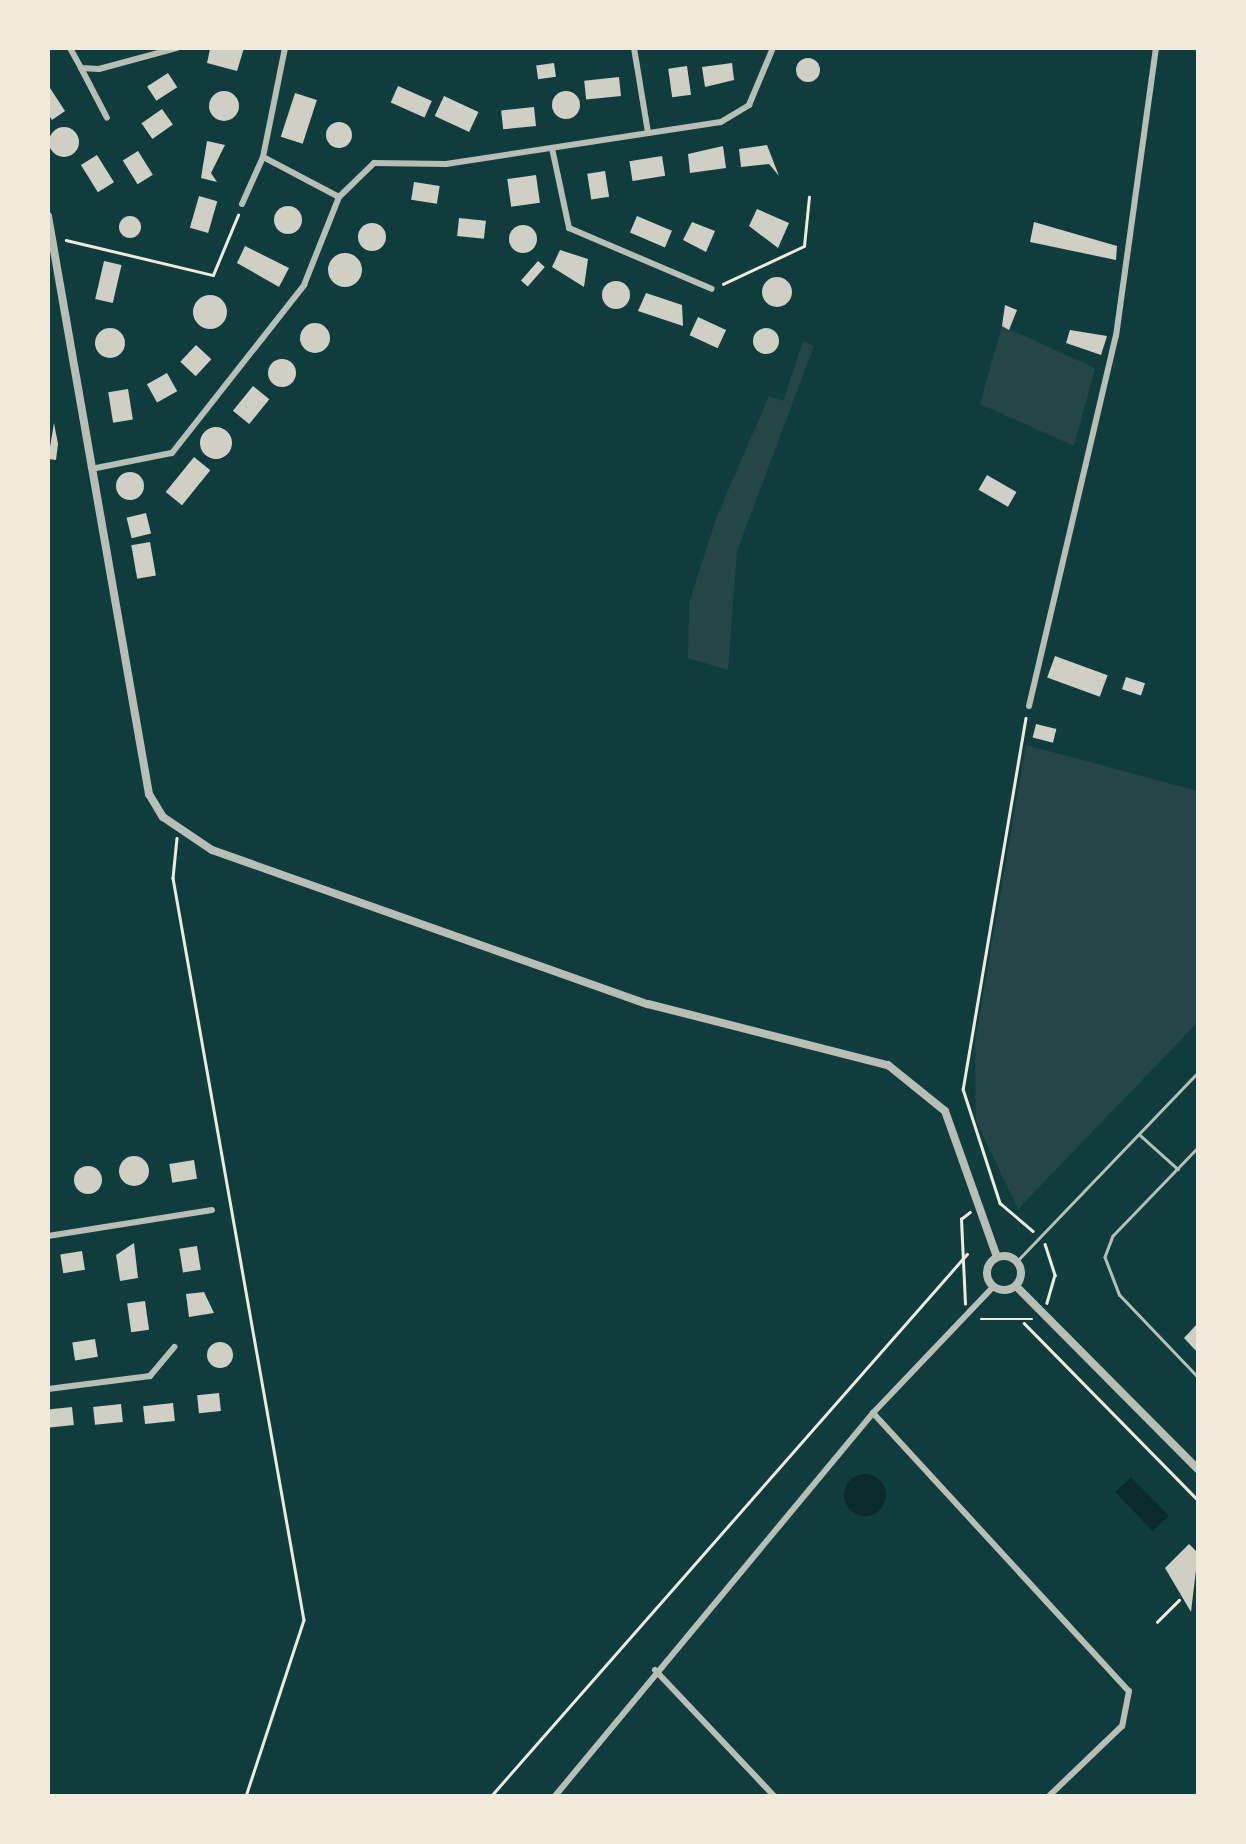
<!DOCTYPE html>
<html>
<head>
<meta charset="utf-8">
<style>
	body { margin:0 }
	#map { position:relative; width:1246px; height:1844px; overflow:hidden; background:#0f3d3e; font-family:"Nunito Sans",sans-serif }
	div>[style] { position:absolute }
	.green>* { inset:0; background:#244646 }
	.water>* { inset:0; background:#0a2a2b; transform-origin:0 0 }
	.round { border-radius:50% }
	.building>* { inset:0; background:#cfcfc3; transform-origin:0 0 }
	.path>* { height:2.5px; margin:-1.25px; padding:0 1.25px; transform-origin:1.25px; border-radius:1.25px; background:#f1e9da }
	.service>* { height:2.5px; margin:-1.25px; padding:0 1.25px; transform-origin:1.25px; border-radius:1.25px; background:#b8beb3 }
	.minor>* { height:6px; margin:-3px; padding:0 3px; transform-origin:3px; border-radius:3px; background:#b8beb3 }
	.tertiary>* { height:8px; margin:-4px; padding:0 4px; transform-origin:4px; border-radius:4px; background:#b8beb3 }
	.tertiary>.ring { margin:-4px; padding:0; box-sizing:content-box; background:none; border:8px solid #b8beb3; border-radius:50% }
	span { translate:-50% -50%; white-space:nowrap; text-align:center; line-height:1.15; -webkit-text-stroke:8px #f1e9da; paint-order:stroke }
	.frame { position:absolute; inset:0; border:50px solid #f1e9da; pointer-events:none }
</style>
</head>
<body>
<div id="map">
	<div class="green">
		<div style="clip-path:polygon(1002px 326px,1095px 368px,1074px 446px,980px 404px)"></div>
		<div style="clip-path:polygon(803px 341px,814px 346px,737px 551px,728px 670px,688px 658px,689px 603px,717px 516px,769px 396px,783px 401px)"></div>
		<div style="clip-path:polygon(1026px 745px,1198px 791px,1198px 1022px,1018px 1209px,976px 1121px,975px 1042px)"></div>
	</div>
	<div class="water">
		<div class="round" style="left:844px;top:1474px;width:42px;height:42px"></div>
		<div style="left:1131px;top:1477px;width:54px;height:22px;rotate:46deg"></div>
	</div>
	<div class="building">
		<div style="clip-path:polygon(225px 48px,244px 48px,237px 71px,207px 63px,210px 49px)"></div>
		<div class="round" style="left:796px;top:58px;width:24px;height:24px"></div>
		<div style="left:554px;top:63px;width:14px;height:18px;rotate:82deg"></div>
		<div style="clip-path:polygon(732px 63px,734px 80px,705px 87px,702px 67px)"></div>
		<div style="left:687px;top:66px;width:29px;height:19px;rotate:82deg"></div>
		<div style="left:168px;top:73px;width:17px;height:25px;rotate:57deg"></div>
		<div style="left:619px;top:77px;width:19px;height:35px;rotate:84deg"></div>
		<div style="left:398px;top:86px;width:37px;height:18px;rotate:24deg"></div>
		<div style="clip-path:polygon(50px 88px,65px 111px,52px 120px,48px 114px)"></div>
		<div class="round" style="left:552px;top:91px;width:28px;height:28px"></div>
		<div class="round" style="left:209px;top:91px;width:30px;height:30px"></div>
		<div style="left:295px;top:93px;width:23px;height:46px;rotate:18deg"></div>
		<div style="left:444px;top:96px;width:38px;height:22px;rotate:25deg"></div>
		<div style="left:534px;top:107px;width:19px;height:33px;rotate:84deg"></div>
		<div style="left:162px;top:109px;width:19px;height:25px;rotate:55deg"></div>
		<div class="round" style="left:326px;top:122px;width:26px;height:26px"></div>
		<div class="round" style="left:49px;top:127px;width:30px;height:30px"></div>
		<div style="clip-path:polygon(207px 141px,225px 145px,211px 173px,217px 182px,201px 178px)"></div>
		<div style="clip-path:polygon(767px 145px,779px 176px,769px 164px,741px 167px,739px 149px)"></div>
		<div style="clip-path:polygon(723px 146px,726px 168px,690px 173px,688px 154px)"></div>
		<div style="left:138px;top:151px;width:28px;height:18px;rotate:58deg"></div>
		<div style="left:97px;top:155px;width:32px;height:19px;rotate:58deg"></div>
		<div style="left:662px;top:156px;width:20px;height:33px;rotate:81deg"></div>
		<div style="left:605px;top:171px;width:26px;height:18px;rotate:81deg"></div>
		<div style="left:536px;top:175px;width:28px;height:29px;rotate:82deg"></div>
		<div style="left:414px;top:182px;width:26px;height:18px;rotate:9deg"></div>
		<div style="left:199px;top:196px;width:19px;height:33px;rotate:16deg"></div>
		<div class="round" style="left:274px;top:206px;width:28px;height:28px"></div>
		<div style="clip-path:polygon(757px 209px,789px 223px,778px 248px,749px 226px)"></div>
		<div style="left:637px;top:216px;width:38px;height:18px;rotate:23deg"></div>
		<div class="round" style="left:119px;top:216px;width:22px;height:22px"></div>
		<div style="left:459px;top:218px;width:27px;height:18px;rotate:6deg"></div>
		<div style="clip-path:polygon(692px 222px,715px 231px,706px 252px,683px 240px)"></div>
		<div style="clip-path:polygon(1034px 222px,1117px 246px,1116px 260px,1030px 242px)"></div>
		<div class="round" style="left:358px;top:223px;width:28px;height:28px"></div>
		<div class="round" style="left:509px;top:225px;width:28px;height:28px"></div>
		<div style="clip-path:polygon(245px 246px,289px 268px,279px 287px,237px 263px)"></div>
		<div style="clip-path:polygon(560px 250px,588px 259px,584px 287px,552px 267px)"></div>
		<div class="round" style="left:328px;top:253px;width:34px;height:34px"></div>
		<div style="left:104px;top:261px;width:18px;height:39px;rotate:13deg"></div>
		<div style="left:538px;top:261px;width:9px;height:26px;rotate:41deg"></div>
		<div class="round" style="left:762px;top:277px;width:30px;height:30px"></div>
		<div class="round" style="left:602px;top:281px;width:28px;height:28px"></div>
		<div style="clip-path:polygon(646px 293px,682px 305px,683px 326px,638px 311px)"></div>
		<div class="round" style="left:193px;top:295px;width:34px;height:34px"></div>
		<div style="clip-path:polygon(1005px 305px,1017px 310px,1009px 330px,1002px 326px)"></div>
		<div style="left:698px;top:317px;width:31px;height:20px;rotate:25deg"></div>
		<div class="round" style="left:300px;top:323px;width:30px;height:30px"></div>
		<div class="round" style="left:95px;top:328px;width:30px;height:30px"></div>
		<div class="round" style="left:753px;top:328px;width:26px;height:26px"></div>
		<div style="clip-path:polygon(1070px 330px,1107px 336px,1101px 355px,1066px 343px)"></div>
		<div style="left:196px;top:345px;width:21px;height:23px;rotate:43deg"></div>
		<div class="round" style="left:268px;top:359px;width:28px;height:28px"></div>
		<div style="left:167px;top:373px;width:21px;height:23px;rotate:61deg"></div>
		<div style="left:253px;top:386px;width:21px;height:32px;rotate:39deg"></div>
		<div style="left:128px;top:389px;width:31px;height:20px;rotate:81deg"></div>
		<div style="clip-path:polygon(54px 423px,58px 444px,56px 460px,48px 459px)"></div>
		<div class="round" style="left:200px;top:427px;width:32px;height:32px"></div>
		<div style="left:194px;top:457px;width:21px;height:45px;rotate:39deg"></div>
		<div class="round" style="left:116px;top:472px;width:28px;height:28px"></div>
		<div style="left:987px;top:475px;width:34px;height:17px;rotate:30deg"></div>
		<div style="left:146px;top:513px;width:21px;height:20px;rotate:76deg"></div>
		<div style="left:150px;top:542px;width:34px;height:19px;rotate:80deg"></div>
		<div style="left:1055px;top:656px;width:56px;height:23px;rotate:20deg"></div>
		<div style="left:1126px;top:677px;width:20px;height:13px;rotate:18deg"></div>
		<div style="left:1036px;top:724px;width:21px;height:14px;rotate:14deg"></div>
		<div class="round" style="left:119px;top:1156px;width:30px;height:30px"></div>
		<div style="left:194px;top:1160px;width:19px;height:25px;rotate:81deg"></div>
		<div class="round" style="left:74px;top:1166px;width:28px;height:28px"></div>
		<div style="clip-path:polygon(134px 1243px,138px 1278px,120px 1281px,116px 1255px)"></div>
		<div style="left:197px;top:1246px;width:24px;height:18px;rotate:81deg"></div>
		<div style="left:82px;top:1251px;width:19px;height:22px;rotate:81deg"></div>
		<div style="clip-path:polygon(204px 1292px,214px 1313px,189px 1317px,186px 1294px)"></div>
		<div style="left:145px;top:1301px;width:29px;height:18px;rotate:82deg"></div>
		<div style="clip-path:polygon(1198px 1323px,1198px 1353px,1184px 1338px)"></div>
		<div style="left:95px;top:1339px;width:18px;height:23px;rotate:81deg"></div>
		<div class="round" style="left:207px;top:1342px;width:26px;height:26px"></div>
		<div style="left:219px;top:1393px;width:18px;height:22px;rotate:84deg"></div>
		<div style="left:173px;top:1403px;width:18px;height:30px;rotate:84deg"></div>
		<div style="left:121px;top:1404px;width:18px;height:28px;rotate:84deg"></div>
		<div style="left:72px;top:1407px;width:18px;height:24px;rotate:84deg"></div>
		<div style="clip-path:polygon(1189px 1544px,1198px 1553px,1191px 1612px,1165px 1568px)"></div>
	</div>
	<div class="path">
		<div style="left:66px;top:240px;width:151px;rotate:13.4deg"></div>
		<div style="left:213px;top:275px;width:65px;rotate:-67.4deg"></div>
		<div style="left:723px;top:284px;width:89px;rotate:-25.1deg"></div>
		<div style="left:804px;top:246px;width:49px;rotate:-84.2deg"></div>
		<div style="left:1026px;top:718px;width:376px;rotate:99.6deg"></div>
		<div style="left:963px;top:1089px;width:120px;rotate:72deg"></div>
		<div style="left:1000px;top:1203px;width:43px;rotate:40.3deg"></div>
		<div style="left:177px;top:838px;width:40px;rotate:95.7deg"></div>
		<div style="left:173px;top:878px;width:753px;rotate:79.99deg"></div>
		<div style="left:304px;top:1620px;width:185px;rotate:108.2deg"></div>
		<div style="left:1045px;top:1244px;width:33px;rotate:72deg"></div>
		<div style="left:1055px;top:1275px;width:29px;rotate:106deg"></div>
		<div style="left:965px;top:1304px;width:85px;rotate:-92.7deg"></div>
		<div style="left:961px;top:1219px;width:11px;rotate:-38deg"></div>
		<div style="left:981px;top:1319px;width:51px"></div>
		<div style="left:1024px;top:1323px;width:248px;rotate:45.5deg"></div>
		<div style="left:1157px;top:1622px;width:31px;rotate:-45deg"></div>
		<div style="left:491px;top:1796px;width:721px;rotate:-48.71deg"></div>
	</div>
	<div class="service">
		<div style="left:1140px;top:1135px;width:51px;rotate:41.8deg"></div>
		<div style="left:1198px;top:1148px;width:122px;rotate:134deg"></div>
		<div style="left:1113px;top:1236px;width:22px;rotate:111deg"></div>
		<div style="left:1105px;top:1257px;width:40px;rotate:69deg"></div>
		<div style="left:1119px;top:1294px;width:115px;rotate:46.4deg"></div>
		<div style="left:1017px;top:1261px;width:262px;rotate:-46.2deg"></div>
	</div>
	<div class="minor">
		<div style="left:70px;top:48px;width:23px;rotate:61deg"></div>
		<div style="left:81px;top:68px;width:18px;rotate:3deg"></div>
		<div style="left:99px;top:69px;width:81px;rotate:-15.1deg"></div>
		<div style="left:634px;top:48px;width:86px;rotate:80.6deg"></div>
		<div style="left:81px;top:68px;width:56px;rotate:62.5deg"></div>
		<div style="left:552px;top:148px;width:82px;rotate:78deg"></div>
		<div style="left:569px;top:228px;width:155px;rotate:23.1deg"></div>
		<div style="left:339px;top:197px;width:49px;rotate:-44.2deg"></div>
		<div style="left:374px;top:163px;width:72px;rotate:0.8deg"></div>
		<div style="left:446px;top:164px;width:278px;rotate:-8.7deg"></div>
		<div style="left:721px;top:122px;width:33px;rotate:-31deg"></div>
		<div style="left:749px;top:105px;width:62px;rotate:-67.2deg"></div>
		<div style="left:242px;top:204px;width:51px;rotate:-65.9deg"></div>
		<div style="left:96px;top:468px;width:77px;rotate:-11.2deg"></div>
		<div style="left:172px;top:453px;width:214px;rotate:-51.8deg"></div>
		<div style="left:304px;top:285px;width:95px;rotate:-68.3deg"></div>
		<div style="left:339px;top:197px;width:86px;rotate:-152.2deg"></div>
		<div style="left:263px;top:157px;width:111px;rotate:-78.6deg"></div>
		<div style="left:1029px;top:706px;width:380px;rotate:-76.8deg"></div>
		<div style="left:1116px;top:336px;width:291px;rotate:-82.1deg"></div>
		<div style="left:48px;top:1236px;width:166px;rotate:-9deg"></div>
		<div style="left:48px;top:1389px;width:103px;rotate:-7.3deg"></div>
		<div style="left:150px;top:1376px;width:38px;rotate:-50deg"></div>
		<div style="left:873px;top:1413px;width:378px;rotate:47.4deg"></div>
		<div style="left:1129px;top:1691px;width:36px;rotate:101deg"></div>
		<div style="left:1122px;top:1726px;width:101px;rotate:136.2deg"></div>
		<div style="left:655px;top:1670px;width:173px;rotate:46.6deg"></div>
		<div style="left:555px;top:1796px;width:498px;rotate:-50.3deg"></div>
		<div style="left:873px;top:1413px;width:174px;rotate:-46.4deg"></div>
	</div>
	<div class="tertiary">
		<div style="left:48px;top:216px;width:587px;rotate:80.09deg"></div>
		<div style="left:149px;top:794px;width:27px;rotate:59deg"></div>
		<div style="left:163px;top:817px;width:59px;rotate:34deg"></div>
		<div style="left:212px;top:850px;width:462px;rotate:19.5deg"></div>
		<div style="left:648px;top:1004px;width:248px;rotate:14.3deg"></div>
		<div style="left:888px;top:1065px;width:73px;rotate:38.9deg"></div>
		<div style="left:945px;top:1111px;width:155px;rotate:70.4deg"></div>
		<div class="ring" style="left:987px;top:1256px;width:26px;height:26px"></div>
		<div style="left:1016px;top:1286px;width:258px;rotate:45.2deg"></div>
	</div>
	<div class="frame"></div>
</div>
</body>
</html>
